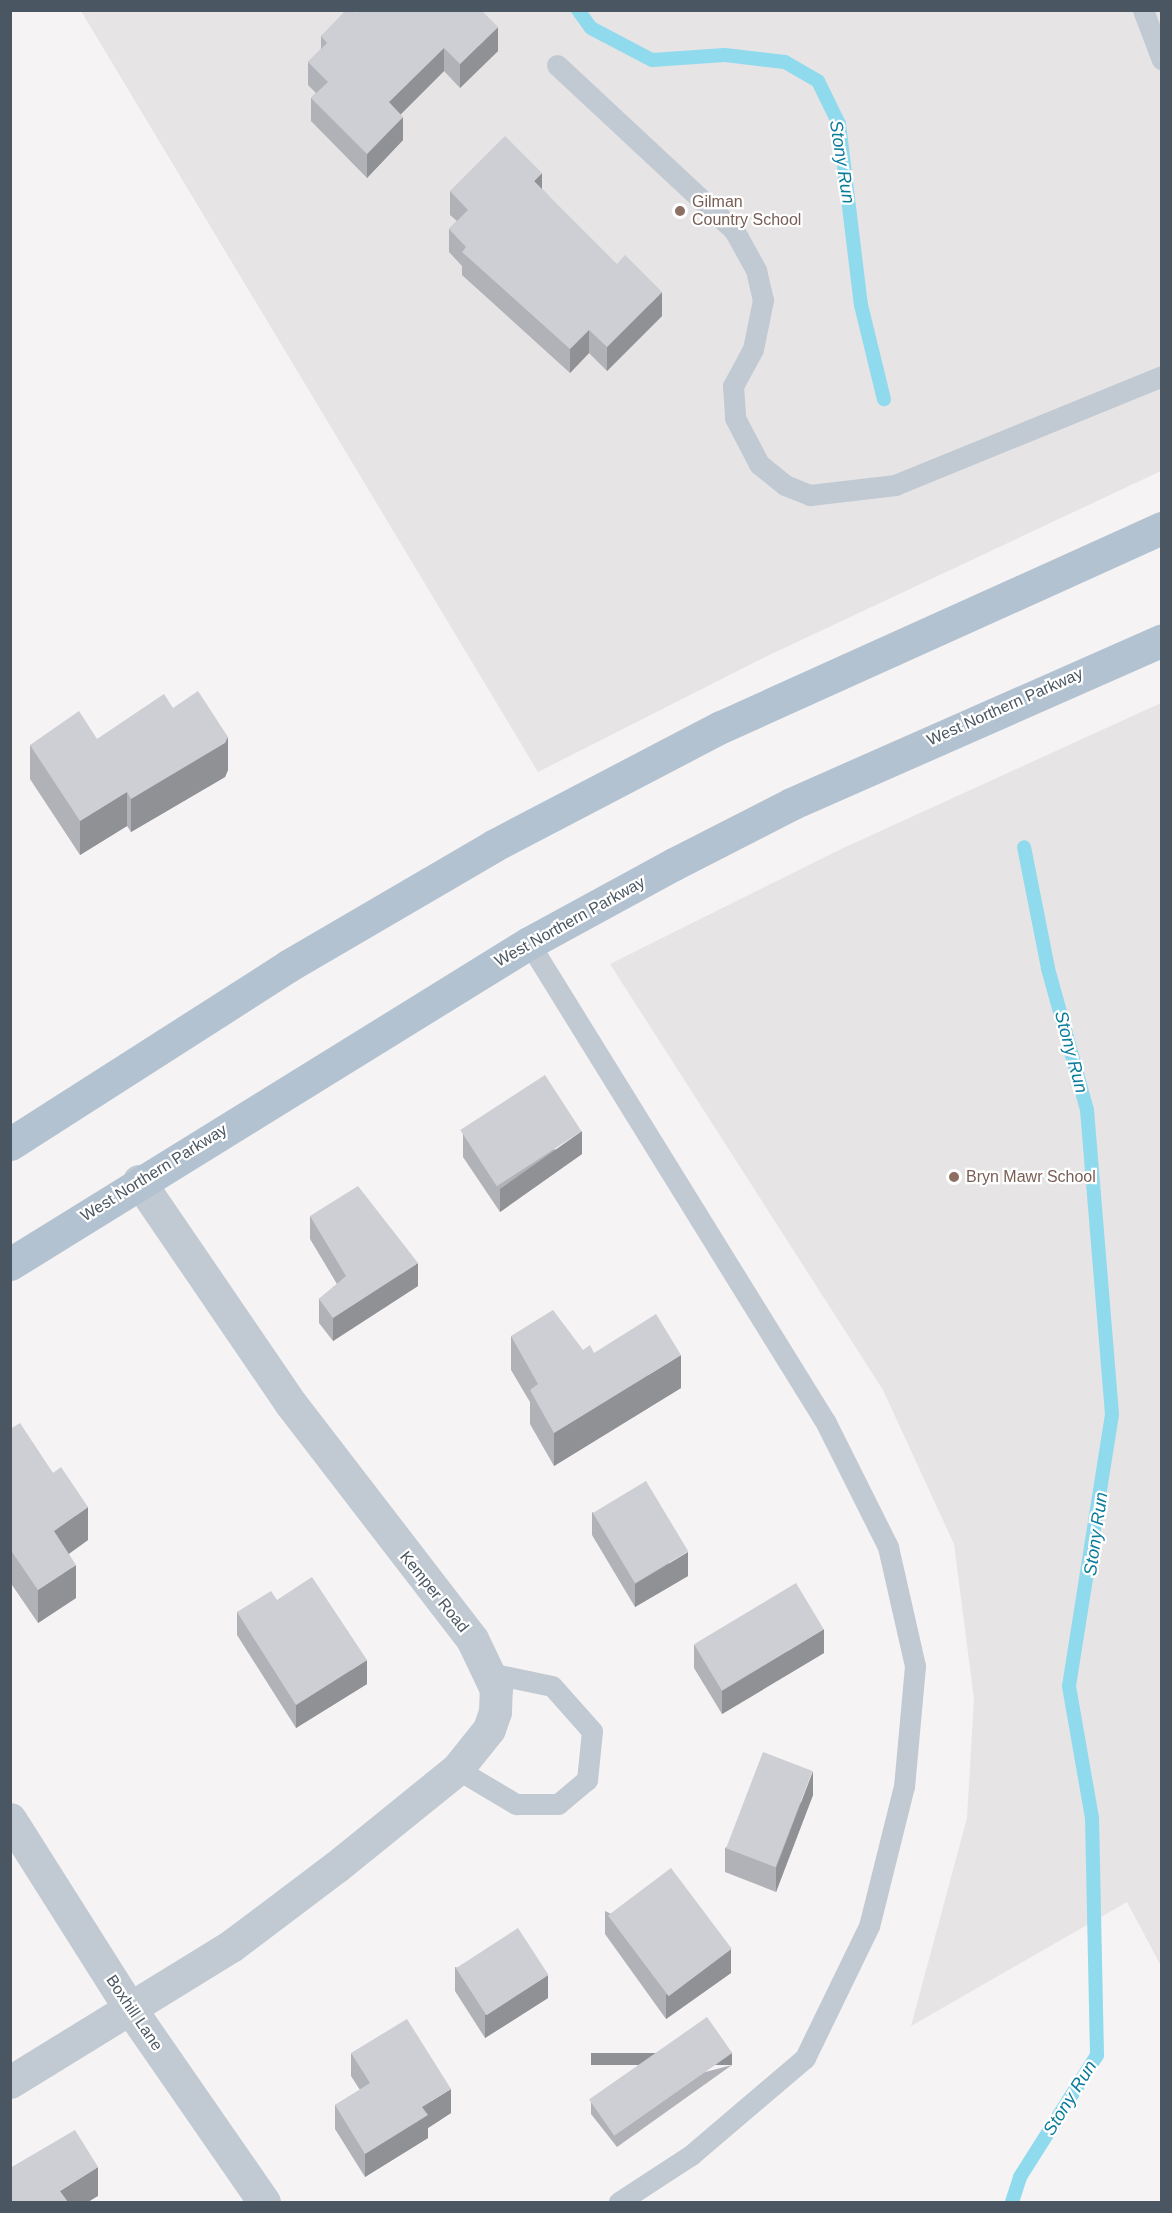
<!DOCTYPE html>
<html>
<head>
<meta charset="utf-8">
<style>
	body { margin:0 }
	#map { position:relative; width:1172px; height:2213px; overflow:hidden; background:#f5f3f3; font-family:Helvetica,sans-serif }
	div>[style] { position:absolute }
	.education>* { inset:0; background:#e6e4e5 }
	.stream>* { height:14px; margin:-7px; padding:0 7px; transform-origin:7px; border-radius:7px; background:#90daee }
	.lane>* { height:21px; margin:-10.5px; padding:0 10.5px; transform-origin:10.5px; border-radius:10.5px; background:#c1cad2 }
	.street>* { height:33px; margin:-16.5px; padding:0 16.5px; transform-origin:16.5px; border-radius:16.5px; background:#c1cad2 }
	.primary>* { height:33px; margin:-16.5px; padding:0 16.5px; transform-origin:16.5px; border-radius:16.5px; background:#b3c2d1 }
	.wall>* { inset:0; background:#b0b2b7 }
	.shaded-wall>* { inset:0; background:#909195; transform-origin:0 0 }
	.building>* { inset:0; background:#cdcfd5; transform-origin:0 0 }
	.dots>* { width:16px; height:16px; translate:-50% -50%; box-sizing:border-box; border:3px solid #fff; border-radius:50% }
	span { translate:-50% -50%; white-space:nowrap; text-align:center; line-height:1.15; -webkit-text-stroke:4.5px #fff; paint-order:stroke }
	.education-label { font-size:16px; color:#785e54 }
	.left { translate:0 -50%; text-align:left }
	.street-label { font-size:16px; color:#4a5661 }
	.water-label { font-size:18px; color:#0c7c9b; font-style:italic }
	.frame { position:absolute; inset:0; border:12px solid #4a5661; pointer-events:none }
</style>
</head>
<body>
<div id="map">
	<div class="education">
		<div style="clip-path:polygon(81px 11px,1161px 11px,1161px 471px,765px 657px,538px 772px)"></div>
		<div style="clip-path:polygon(1161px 703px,1161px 1966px,1127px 1902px,911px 2026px,967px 1818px,974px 1699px,954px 1544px,883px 1390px,610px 964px,839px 850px)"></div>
	</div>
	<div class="stream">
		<div style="left:578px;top:10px;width:22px;rotate:54deg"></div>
		<div style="left:591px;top:28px;width:69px;rotate:27.7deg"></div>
		<div style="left:652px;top:60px;width:73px;rotate:-3.9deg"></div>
		<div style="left:725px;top:55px;width:60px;rotate:6.7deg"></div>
		<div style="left:785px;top:62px;width:38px;rotate:30deg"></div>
		<div style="left:818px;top:81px;width:48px;rotate:64deg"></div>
		<div style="left:839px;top:124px;width:182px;rotate:83.1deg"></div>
		<div style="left:861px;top:305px;width:97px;rotate:76.3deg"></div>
		<div style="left:1012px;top:2202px;width:26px;rotate:-72deg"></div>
		<div style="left:1020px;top:2177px;width:144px;rotate:-57.7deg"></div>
		<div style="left:1097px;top:2055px;width:237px;rotate:-91.2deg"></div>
		<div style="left:1092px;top:1818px;width:134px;rotate:-99.9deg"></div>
		<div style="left:1069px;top:1686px;width:275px;rotate:-81deg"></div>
		<div style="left:1112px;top:1414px;width:305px;rotate:-94.7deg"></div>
		<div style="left:1087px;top:1110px;width:147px;rotate:-105.4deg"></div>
		<div style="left:1048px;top:968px;width:123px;rotate:-101.2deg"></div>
	</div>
	<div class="lane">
		<div style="left:1143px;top:10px;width:53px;rotate:69.2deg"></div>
		<div style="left:557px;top:65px;width:242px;rotate:43deg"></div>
		<div style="left:734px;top:230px;width:46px;rotate:61.2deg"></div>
		<div style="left:756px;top:270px;width:31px;rotate:77deg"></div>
		<div style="left:763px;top:300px;width:50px;rotate:101.5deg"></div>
		<div style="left:753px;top:349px;width:42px;rotate:118.4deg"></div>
		<div style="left:733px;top:386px;width:32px;rotate:86deg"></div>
		<div style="left:735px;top:418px;width:52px;rotate:62.4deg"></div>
		<div style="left:759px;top:464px;width:33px;rotate:39deg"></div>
		<div style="left:785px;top:485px;width:27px;rotate:22deg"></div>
		<div style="left:810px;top:495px;width:86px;rotate:-6.7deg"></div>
		<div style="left:895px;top:485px;width:288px;rotate:-22.2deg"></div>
		<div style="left:529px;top:943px;width:564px;rotate:58.25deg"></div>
		<div style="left:826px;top:1423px;width:139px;rotate:63.4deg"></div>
		<div style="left:888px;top:1547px;width:122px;rotate:77.2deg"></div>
		<div style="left:915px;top:1666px;width:121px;rotate:95.2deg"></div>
		<div style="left:904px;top:1786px;width:144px;rotate:104deg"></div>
		<div style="left:869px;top:1926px;width:147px;rotate:115.9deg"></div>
		<div style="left:805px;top:2058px;width:150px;rotate:139.6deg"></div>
		<div style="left:691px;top:2155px;width:86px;rotate:146.9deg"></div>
		<div style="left:457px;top:1769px;width:69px;rotate:30.7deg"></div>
		<div style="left:516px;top:1804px;width:42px"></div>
		<div style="left:558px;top:1804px;width:38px;rotate:-40deg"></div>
		<div style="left:587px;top:1780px;width:49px;rotate:-84.2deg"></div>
		<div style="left:592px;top:1731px;width:60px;rotate:-131.6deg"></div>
		<div style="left:552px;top:1686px;width:64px;rotate:-168.3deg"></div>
	</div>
	<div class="street">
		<div style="left:10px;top:1819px;width:222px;rotate:57.7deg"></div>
		<div style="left:129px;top:2007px;width:237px;rotate:55.3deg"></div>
		<div style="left:10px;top:2082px;width:259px;rotate:-31.6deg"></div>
		<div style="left:231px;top:1946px;width:131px;rotate:-37deg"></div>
		<div style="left:336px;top:1867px;width:156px;rotate:-39deg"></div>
		<div style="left:457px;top:1769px;width:51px;rotate:-51.3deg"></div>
		<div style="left:489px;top:1729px;width:18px;rotate:-71deg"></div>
		<div style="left:495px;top:1712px;width:23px;rotate:-88deg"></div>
		<div style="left:496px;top:1689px;width:55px;rotate:-115.6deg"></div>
		<div style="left:472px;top:1639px;width:297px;rotate:-127.6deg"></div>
		<div style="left:291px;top:1404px;width:270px;rotate:-124.3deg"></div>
	</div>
	<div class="primary">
		<div style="left:10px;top:1144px;width:330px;rotate:-32.6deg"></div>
		<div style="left:288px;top:966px;width:238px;rotate:-30.3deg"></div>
		<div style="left:493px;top:846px;width:257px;rotate:-27.6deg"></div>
		<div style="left:721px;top:727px;width:484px;rotate:-24.3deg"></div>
		<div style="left:10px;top:1264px;width:610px;rotate:-31.74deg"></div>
		<div style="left:529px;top:943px;width:165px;rotate:-28.6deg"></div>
		<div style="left:674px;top:864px;width:131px;rotate:-27.1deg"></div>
		<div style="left:791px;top:804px;width:406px;rotate:-23.8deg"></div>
	</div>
	<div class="wall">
		<div style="clip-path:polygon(355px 13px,498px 51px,460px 88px,444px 71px,401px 114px,403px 140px,367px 178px,311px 121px,311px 98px,316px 93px,308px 85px,308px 62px,321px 49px,321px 36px)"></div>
		<div style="clip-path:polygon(542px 189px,662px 316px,607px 371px,589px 353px,570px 373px,462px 275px,462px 266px,449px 252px,449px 229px,457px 221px,450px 215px,450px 191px)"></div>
		<div style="clip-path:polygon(173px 708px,228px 770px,225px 777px,131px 832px,127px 826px,80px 855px,30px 779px,30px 745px,97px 739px)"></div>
		<div style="clip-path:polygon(463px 1134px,582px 1154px,500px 1212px,463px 1157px)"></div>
		<div style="clip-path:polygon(310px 1216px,418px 1286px,333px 1341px,319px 1323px,319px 1299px,337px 1284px,310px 1239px)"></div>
		<div style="clip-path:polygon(511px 1336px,594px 1353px,681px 1388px,554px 1466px,530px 1424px,530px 1402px,511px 1370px)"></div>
		<div style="clip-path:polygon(10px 1429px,53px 1473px,88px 1540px,69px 1554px,76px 1598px,38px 1623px,10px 1582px)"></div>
		<div style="clip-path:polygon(592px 1512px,688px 1576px,635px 1607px,592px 1535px)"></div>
		<div style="clip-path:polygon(277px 1600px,367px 1684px,296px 1728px,237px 1635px,237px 1612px)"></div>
		<div style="clip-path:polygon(694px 1645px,824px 1653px,722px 1714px,694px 1668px)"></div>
		<div style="clip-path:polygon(813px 1795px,776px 1892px,725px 1872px,725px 1848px)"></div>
		<div style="clip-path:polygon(605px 1911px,731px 1973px,666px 2019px,605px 1934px)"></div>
		<div style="clip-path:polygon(455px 1967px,548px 1998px,485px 2038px,455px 1991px)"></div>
		<div style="clip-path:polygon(351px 2053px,451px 2113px,428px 2128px,428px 2138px,365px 2177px,335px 2129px,335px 2105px,360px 2090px,351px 2076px)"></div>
		<div style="clip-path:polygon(732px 2065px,617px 2147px,591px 2114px,591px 2102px)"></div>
	</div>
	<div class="shaded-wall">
		<div style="clip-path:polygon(498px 27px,498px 51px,460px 88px,460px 64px)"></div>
		<div style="clip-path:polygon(444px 48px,444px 71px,389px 126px,389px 102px)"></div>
		<div style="clip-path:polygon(403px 117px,403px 140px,367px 178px,367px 154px)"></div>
		<div style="clip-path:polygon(542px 173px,542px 197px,534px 181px)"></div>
		<div style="clip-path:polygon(662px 292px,662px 316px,607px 371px,607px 347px)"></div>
		<div style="clip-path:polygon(589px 330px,589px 353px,570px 373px,570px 349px)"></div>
		<div style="clip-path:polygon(228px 737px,228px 770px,225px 777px,131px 832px,131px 799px)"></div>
		<div style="clip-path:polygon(127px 792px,127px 826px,80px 855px,80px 821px)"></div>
		<div style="clip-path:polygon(582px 1131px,582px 1154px,500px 1212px,500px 1189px)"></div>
		<div style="clip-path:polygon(418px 1263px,418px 1286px,333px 1341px,333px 1318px)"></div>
		<div style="clip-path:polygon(681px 1355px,681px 1388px,554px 1466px,554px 1433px)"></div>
		<div style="clip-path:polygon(88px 1507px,88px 1540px,54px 1564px,54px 1531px)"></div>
		<div style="clip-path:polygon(688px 1552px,688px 1576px,635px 1607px,635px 1584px)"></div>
		<div style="clip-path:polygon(76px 1565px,76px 1598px,38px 1623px,38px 1590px)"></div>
		<div style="clip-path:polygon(824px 1629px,824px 1653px,722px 1714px,722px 1691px)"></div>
		<div style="clip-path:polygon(367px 1660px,367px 1684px,296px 1728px,296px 1705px)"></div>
		<div style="clip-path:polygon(813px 1771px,813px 1795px,776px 1892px,776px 1868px)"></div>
		<div style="clip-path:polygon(731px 1949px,731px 1973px,666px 2019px,666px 1995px)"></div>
		<div style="clip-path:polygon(548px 1975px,548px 1998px,485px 2038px,485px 2015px)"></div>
		<div style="left:732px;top:2053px;width:12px;height:141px;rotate:90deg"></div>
		<div style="clip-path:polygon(451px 2089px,451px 2113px,428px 2128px,428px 2138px,365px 2177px,365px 2154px,422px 2107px)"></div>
		<div style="clip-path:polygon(98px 2167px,98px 2196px,88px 2202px,60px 2202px,60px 2191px)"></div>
	</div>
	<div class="building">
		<div style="clip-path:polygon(346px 10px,353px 10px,355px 13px,358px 10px,481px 10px,498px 27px,460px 64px,444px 48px,389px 102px,403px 117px,367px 154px,311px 98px,328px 82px,308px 62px,327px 43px,321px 36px)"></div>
		<div style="clip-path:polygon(505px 136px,542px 173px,534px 181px,617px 264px,625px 255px,662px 292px,607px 347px,589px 330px,570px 349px,462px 252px,466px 247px,449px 229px,468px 210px,450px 191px)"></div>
		<div style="clip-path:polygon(198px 691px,228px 737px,225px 743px,131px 799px,127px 792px,80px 821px,30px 745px,79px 711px,97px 739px,164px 694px,173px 708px)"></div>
		<div style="left:545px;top:1075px;width:67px;height:101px;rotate:57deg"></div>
		<div style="clip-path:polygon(358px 1186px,418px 1263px,333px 1318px,319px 1299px,346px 1276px,310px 1216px)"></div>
		<div style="clip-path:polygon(553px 1310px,583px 1350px,590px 1345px,594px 1353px,656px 1314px,681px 1355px,554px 1433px,530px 1390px,538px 1384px,511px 1336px)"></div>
		<div style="clip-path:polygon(20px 1423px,53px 1473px,61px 1467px,88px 1507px,54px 1531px,76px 1565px,38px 1590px,10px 1549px,10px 1429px)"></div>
		<div style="left:646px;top:1481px;width:82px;height:62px;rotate:59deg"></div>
		<div style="clip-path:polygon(312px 1577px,367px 1660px,296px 1705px,237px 1612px,271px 1591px,277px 1600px)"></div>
		<div style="left:796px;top:1583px;width:54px;height:119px;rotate:59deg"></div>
		<div style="left:763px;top:1752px;width:53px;height:103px;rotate:21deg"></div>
		<div style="left:671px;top:1868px;width:101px;height:79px;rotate:53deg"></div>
		<div style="left:518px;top:1928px;width:56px;height:74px;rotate:57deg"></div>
		<div style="left:707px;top:2017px;width:44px;height:144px;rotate:55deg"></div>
		<div style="clip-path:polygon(407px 2019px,451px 2089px,422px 2107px,428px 2115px,365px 2154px,335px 2105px,370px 2083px,351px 2053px)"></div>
		<div style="clip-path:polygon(75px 2130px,98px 2167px,60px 2191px,68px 2202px,10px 2202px,10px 2168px)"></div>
	</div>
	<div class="dots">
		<div style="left:680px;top:211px;background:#8d6e63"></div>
		<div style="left:954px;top:1177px;background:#8d6e63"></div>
	</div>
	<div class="education-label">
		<span class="left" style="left:692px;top:211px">Gilman<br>Country School</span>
		<span class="left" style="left:966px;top:1177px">Bryn Mawr School</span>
	</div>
	<div class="street-label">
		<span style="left:1005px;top:707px;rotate:-24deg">West Northern Parkway</span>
		<span style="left:570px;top:922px;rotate:-29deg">West Northern Parkway</span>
		<span style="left:154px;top:1173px;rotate:-32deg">West Northern Parkway</span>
		<span style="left:434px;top:1592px;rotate:51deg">Kemper Road</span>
		<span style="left:134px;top:2013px;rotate:56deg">Boxhill Lane</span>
	</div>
	<div class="water-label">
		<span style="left:842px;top:162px;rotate:81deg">Stony Run</span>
		<span style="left:1071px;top:1052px;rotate:75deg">Stony Run</span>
		<span style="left:1096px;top:1534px;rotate:-82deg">Stony Run</span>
		<span style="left:1070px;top:2098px;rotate:-58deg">Stony Run</span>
	</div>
	<div class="frame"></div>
</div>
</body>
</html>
